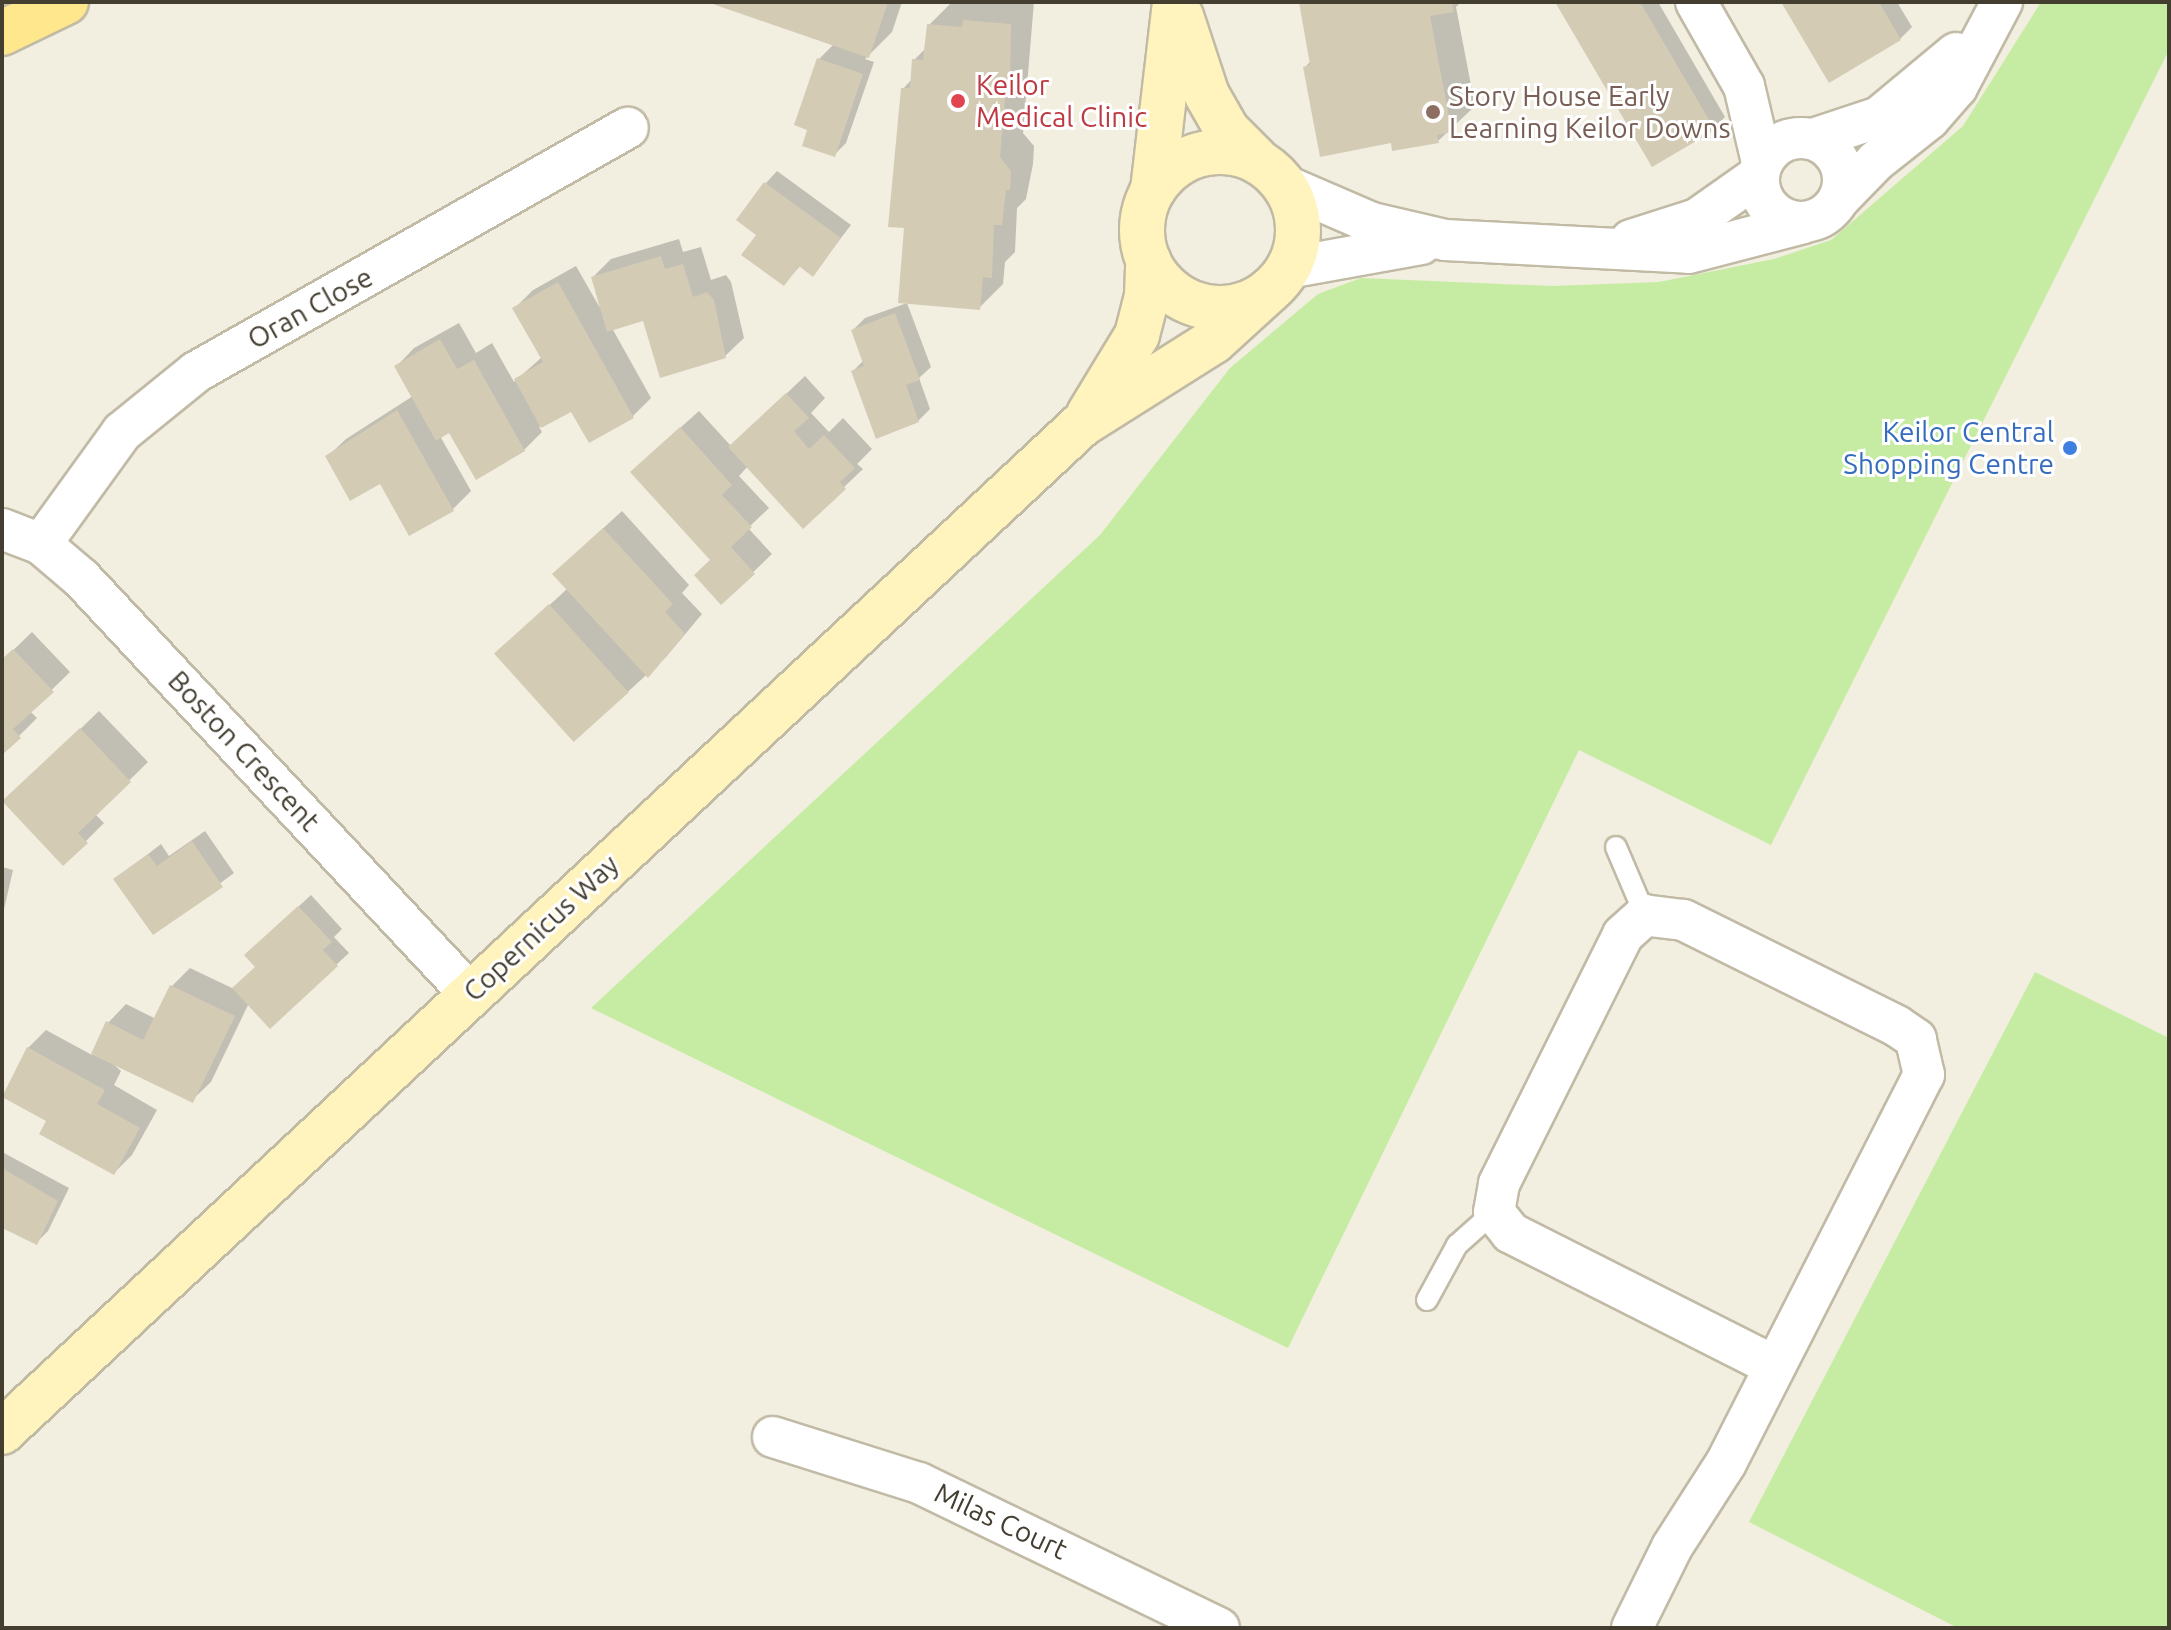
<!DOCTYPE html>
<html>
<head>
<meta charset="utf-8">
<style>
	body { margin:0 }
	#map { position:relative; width:2171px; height:1630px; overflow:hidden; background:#f2eee0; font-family:Ubuntu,sans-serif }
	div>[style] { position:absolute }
	.green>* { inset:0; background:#c6eca4 }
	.shadow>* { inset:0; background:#0003 }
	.building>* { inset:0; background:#d4cbb5; transform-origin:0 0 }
	.roads { filter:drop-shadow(2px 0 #c1baa5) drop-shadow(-2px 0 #c1baa5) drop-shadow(0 2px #c1baa5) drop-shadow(0 -2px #c1baa5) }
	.lane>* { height:20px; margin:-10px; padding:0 10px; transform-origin:10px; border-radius:10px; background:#fff }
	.street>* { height:40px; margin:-20px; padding:0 20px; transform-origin:20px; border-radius:20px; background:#fff }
	.street>.ring { margin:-20px; padding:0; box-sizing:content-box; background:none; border:40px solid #fff; border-radius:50% }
	.secondary>* { height:44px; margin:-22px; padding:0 22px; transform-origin:22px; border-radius:22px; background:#fff4be }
	.secondary>.ring { margin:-22px; padding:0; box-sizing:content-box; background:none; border:44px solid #fff4be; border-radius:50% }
	.primary>* { height:44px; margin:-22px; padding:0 22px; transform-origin:22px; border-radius:22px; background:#ffe78d }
	.dots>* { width:22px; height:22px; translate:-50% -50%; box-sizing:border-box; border:4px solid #fff; border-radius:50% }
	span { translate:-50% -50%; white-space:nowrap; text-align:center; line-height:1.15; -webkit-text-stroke:6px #fff; paint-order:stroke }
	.health-label { font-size:28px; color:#be3a42 }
	.left { translate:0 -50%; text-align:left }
	.education-label { font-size:28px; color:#785e54 }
	.street-label { font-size:28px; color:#443e31 }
	.shop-label { font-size:28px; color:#366cbe }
	.right { translate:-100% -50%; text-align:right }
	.frame { position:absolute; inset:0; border:4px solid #443e31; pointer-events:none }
</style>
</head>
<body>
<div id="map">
	<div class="green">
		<div style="clip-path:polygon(2041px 2px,2169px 2px,2169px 50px,1771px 845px,1579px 750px,1288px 1348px,591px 1008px,1100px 535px,1230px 368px,1318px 294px,1361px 278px,1552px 286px,1659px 282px,1774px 259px,1831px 240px,1963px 126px)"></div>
		<div style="clip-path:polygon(2035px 972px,2169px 1038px,2169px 1628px,1958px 1628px,1749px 1522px)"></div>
	</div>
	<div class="shadow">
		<div style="clip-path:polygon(712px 2px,902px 2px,892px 32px,865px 59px,874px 62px,846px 143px,834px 155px,810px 129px,819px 59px,834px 44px)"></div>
		<div style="clip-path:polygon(952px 2px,1034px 2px,1023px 133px,1034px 146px,1033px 164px,1026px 199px,1017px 208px,1015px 252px,1005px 262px,1003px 284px,979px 308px,906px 227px,903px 89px,912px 79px,914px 60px,927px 47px,929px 25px)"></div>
		<div style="clip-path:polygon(1301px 2px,1461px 2px,1456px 7px,1475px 106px,1438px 141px,1392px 141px,1305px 67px,1311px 61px)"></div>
		<div style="clip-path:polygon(1557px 2px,1658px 2px,1725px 117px,1713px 129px)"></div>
		<div style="clip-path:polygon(1783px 2px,1897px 2px,1912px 27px,1900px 39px)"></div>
		<div style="clip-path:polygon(777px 171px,851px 225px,813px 274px,801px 265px,784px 284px,758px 234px,766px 183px)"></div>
		<div style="clip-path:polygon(679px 239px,683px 252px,701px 247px,711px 280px,726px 275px,731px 282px,744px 338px,725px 356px,644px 319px,612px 328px,651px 398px,633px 416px,590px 441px,571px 409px,539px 427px,542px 432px,524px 450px,450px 430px,440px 436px,471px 491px,453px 509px,410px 534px,380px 481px,327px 457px,346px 439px,413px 396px,396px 367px,414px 348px,459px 323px,476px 353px,492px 343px,514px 382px,542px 357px,515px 308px,533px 290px,576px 266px,600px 308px,593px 277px,611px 259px)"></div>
		<div style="clip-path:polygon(907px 303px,931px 367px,919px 378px,930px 409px,918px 421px,853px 371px,864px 360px,853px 330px,865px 318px)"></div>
		<div style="clip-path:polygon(805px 376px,825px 398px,811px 413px,829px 432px,843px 418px,872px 449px,857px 464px,863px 469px,803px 526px,748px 466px,739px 476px,769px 508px,748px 528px,772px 554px,722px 602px,712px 559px,651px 454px,699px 411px,731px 446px)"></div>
		<div style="clip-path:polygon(622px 511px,689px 585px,682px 593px,702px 614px,666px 657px,575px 740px,515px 637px,568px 588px,573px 556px)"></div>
		<div style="clip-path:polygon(32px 632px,70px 672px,30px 711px,37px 718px,2px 753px,2px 661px)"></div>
		<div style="clip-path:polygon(99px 711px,148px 762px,95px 814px,104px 823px,64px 863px,23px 784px)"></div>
		<div style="clip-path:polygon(205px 831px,234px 873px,154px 932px,116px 879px,161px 844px,169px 856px)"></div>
		<div style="clip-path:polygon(2px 867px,13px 870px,2px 918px)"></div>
		<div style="clip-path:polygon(311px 895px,342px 929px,334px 937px,349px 953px,270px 1026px,249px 1003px,211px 1082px,192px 1100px,110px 1061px,121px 1071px,114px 1085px,157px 1110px,132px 1155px,114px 1173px,49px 1120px,28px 1048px,46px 1030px,92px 1055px,108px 1023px,126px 1004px,156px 1019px,172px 986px,190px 968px,234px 989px,257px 966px,259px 943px)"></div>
		<div style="clip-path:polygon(2px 1152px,69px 1188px,48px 1231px,36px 1243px,2px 1226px)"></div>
	</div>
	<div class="building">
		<div style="clip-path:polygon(707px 2px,888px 2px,869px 58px)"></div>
		<div style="clip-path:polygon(1299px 2px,1452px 2px,1454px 12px,1430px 16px,1452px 132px,1437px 135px,1439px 143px,1392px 151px,1391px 143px,1320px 157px,1303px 67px,1310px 65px)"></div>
		<div style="clip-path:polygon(1555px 2px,1640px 2px,1715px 130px,1652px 167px)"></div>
		<div style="clip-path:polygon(1781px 2px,1879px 2px,1901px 40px,1829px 83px)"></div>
		<div style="clip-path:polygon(963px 20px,1011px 24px,1010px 87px,1006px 87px,1000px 157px,1011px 171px,1010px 190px,1006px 190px,1002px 225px,994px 225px,992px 278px,983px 277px,980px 310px,898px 303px,904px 228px,888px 227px,901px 88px,910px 88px,912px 59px,923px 60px,927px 24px,962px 27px)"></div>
		<div style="clip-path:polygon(817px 58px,863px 74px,835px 157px,802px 146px,807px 130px,794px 125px)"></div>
		<div style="clip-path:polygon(764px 182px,841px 238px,813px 277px,799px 266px,784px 286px,741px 255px,756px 235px,736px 220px)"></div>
		<div style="clip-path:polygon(661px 256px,665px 269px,683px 264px,693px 297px,707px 292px,714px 300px,726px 358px,660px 378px,643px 321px,607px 332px,591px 277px)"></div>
		<div style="clip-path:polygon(558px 282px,634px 418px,589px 443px,571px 412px,541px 428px,514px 379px,543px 362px,512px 308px)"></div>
		<div style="clip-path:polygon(895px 313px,920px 380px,906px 385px,919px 422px,876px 439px,851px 371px,864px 366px,851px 330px)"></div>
		<div style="clip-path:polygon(440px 339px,457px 369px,474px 360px,525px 451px,476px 480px,449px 433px,436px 441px,394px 366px)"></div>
		<div style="clip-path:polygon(786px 393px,809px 418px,794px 431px,809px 449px,824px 435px,855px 468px,840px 482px,846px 489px,803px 529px,728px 447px)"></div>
		<div style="clip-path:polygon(397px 410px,454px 511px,409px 536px,380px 484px,350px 501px,325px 456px)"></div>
		<div style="clip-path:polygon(680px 427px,732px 485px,722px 495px,752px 527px,731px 547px,755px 574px,721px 605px,694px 575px,710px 560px,630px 472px)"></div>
		<div style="clip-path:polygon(603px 528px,673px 604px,665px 612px,685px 634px,648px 678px,552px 574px)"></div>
		<div style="left:549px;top:604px;width:119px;height:74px;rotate:48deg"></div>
		<div style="clip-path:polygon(13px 649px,54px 692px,13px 729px,21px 738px,2px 755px,2px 659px)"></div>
		<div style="clip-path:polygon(80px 728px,131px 782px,78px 833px,88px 843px,63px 866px,2px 801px)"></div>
		<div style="clip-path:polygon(192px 841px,223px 887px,153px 935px,113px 879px,148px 854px,157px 866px)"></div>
		<div style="clip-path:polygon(298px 906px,332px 942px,323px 950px,338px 966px,270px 1029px,232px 988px,255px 967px,244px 955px)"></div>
		<div style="clip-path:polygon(170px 985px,235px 1016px,193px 1103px,91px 1054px,106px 1021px,143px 1040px)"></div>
		<div style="clip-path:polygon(27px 1047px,105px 1090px,97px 1104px,140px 1128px,114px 1175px,39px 1134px,46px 1121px,2px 1097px)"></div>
		<div style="clip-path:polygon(2px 1168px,58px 1201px,37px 1245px,2px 1228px)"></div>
	</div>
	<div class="roads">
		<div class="lane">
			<div style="left:1616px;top:847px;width:74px;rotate:66.9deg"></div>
			<div style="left:1427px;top:1300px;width:63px;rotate:-61.4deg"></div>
			<div style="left:1457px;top:1245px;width:50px;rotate:-41.7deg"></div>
		</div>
		<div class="street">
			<div style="left:1696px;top:2px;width:97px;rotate:60.3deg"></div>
			<div style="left:1744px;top:86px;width:78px;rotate:76.7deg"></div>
			<div class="ring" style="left:1759px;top:138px;width:44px;height:44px"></div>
			<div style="left:1813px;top:139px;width:70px;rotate:-18.4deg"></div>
			<div style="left:1879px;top:117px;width:100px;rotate:-39.7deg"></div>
			<div style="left:1284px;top:185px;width:96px;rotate:23.4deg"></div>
			<div style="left:1372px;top:223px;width:75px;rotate:13.1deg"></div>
			<div style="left:1445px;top:240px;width:244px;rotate:3deg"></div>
			<div style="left:1689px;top:253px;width:118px;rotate:-14.7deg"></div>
			<div style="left:1838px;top:200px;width:54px;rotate:-45.7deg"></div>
			<div style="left:1876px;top:161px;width:68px;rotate:-38.4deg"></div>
			<div style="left:1929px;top:119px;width:43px;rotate:-48.8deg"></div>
			<div style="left:1957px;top:87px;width:96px;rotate:-62.1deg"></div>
			<div style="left:1631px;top:240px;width:69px;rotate:-17.7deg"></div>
			<div style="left:1697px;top:219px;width:75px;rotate:-35.2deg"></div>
			<div style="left:1288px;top:268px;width:135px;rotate:-10.2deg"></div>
			<div style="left:2px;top:529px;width:42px;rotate:21deg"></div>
			<div style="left:41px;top:544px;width:52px;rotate:40.4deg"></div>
			<div style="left:81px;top:578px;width:570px;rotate:46.92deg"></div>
			<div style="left:41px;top:544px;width:138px;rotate:-54.1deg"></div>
			<div style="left:122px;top:432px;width:95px;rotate:-39deg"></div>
			<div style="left:196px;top:372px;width:496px;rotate:-29.5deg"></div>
			<div style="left:773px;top:1437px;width:153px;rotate:17.5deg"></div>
			<div style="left:919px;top:1483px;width:333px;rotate:25.8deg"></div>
			<div style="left:1632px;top:1628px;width:90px;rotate:-63.7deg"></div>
			<div style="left:1672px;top:1547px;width:100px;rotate:-57.3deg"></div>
			<div style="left:1726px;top:1463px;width:436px;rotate:-63deg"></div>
			<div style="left:1924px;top:1075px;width:37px;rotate:-103deg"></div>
			<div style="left:1916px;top:1039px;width:23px;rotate:-146deg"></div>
			<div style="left:1897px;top:1026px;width:239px;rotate:-153.6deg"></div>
			<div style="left:1683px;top:920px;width:38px;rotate:-173deg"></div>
			<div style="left:1645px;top:915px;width:30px;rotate:138deg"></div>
			<div style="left:1623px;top:935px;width:278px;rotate:116.5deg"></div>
			<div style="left:1499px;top:1184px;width:28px;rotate:100deg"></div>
			<div style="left:1494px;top:1212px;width:27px;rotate:51deg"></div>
			<div style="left:1511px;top:1233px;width:295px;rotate:26.8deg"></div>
		</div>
		<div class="secondary">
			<div style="left:1181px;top:16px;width:83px;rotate:71.8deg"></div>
			<div style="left:1207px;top:95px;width:40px;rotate:60.3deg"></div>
			<div style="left:1227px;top:130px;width:41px;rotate:45deg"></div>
			<div class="ring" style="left:1142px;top:152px;width:112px;height:112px"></div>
			<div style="left:1153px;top:190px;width:189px;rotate:-83.3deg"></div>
			<div style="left:1089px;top:414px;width:92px;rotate:-58.7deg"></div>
			<div style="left:1137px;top:335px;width:40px;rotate:-75.6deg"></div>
			<div style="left:1147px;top:296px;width:36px;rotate:-88deg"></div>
			<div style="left:2px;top:1432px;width:1476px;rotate:-43.02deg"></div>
			<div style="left:1081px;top:425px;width:157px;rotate:-32.3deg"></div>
			<div style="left:1214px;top:341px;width:76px;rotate:-42.3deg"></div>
		</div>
		<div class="primary">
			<div style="left:2px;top:33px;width:71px;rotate:-25.8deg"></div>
		</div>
	</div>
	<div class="dots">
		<div style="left:958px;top:101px;background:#e0444e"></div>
		<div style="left:1433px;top:112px;background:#8d6e63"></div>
		<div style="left:2070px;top:448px;background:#3f7fe0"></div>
	</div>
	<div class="health-label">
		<span class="left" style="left:976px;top:101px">Keilor<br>Medical Clinic</span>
	</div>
	<div class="education-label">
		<span class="left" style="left:1449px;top:112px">Story House Early<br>Learning Keilor Downs</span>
	</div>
	<div class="street-label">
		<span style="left:310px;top:308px;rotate:-29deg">Oran Close</span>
		<span style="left:244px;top:751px;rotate:47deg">Boston Crescent</span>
		<span style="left:541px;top:928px;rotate:-43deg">Copernicus Way</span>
		<span style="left:1001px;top:1521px;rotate:25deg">Milas Court</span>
	</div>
	<div class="shop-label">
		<span class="right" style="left:2054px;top:448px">Keilor Central<br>Shopping Centre</span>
	</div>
	<div class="frame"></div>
</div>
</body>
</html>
